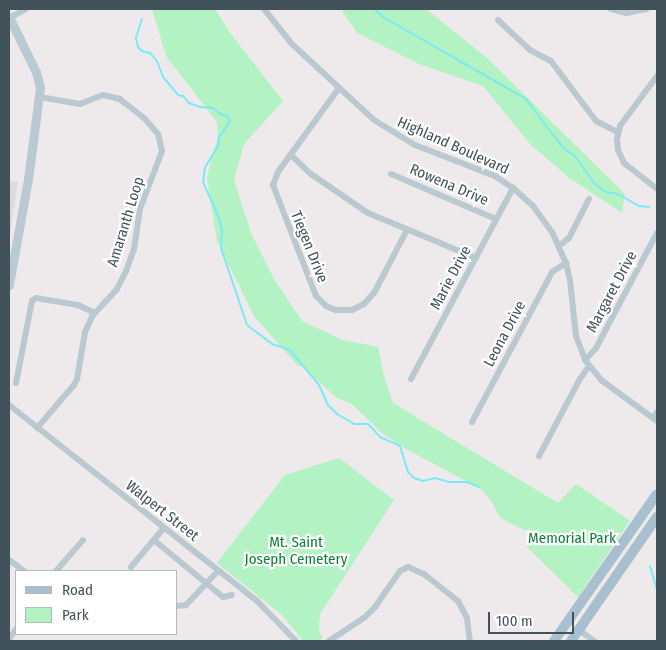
<!DOCTYPE html>
<html>
<head>
<meta charset="utf-8">
<style>
	body { margin:0 }
	#map { position:relative; width:666px; height:650px; overflow:hidden; background:#eeeaeb; font-family:"Fira Sans Condensed",sans-serif }
	div>[style] { position:absolute }
	.education>* { inset:0; background:#dfdbdd }
	.green>* { inset:0; background:#b3f2c3 }
	.stream>* { height:2px; margin:-1px; padding:0 1px; transform-origin:1px; border-radius:1px; background:#7beaf4 }
	.street>* { height:6px; margin:-3px; padding:0 3px; transform-origin:3px; border-radius:3px; background:#bac8d0 }
	.secondary>* { height:9px; margin:-4.5px; padding:0 4.5px; transform-origin:4.5px; border-radius:4.5px; background:#b9cad4 }
	.primary>* { height:10px; margin:-5px; padding:0 5px; transform-origin:5px; border-radius:5px; background:#a7bfce }
	span { translate:-50% -50%; white-space:nowrap; text-align:center; line-height:1.15; -webkit-text-stroke:4.5px #fff; paint-order:stroke }
	.street-label { font-size:15px; color:#42525a }
	.park-label { font-size:15px; color:#0e8038 }
	.frame { position:absolute; inset:0; border:10px solid #42525a; pointer-events:none }
	.legend { position:absolute; left:15px; top:570px; width:162px; height:65px; box-sizing:border-box; background:#fff; border:1px solid #b3babd; margin:0; padding:6px 9px; list-style:none; font-size:15px; color:#42525a }
	.legend li { display:flex; align-items:center; gap:10px; height:25px }
	.legend b { width:25px; border:1px solid #b3babd }
	.scale { position:absolute; left:488px; top:612px; width:86px; height:22px; box-sizing:border-box; border:2px solid #42525a; border-top:0; padding-left:6px; font-size:15px; line-height:18px; white-space:nowrap; color:#42525a; -webkit-text-stroke:4px #fff; paint-order:stroke }
</style>
</head>
<body>
<div id="map">
	<div class="education">
		<div style="clip-path:polygon(9px 180px,18px 182px,9px 241px)"></div>
	</div>
	<div class="green">
		<div style="clip-path:polygon(152px 9px,215px 9px,230px 33px,283px 101px,244px 144px,234px 180px,251px 233px,274px 279px,302px 321px,343px 340px,378px 347px,384px 376px,393px 403px,558px 503px,576px 484px,630px 521px,578px 597px,527px 547px,530px 530px,522px 529px,500px 518px,492px 502px,481px 489px,406px 449px,382px 433px,352px 404px,337px 398px,301px 366px,298px 366px,254px 316px,217px 241px,215px 228px,207px 179px,212px 154px,218px 139px,217px 122px,166px 56px)"></div>
		<div style="clip-path:polygon(341px 9px,426px 9px,487px 58px,625px 194px,622px 213px,568px 177px,530px 144px,483px 86px,419px 64px,357px 33px)"></div>
		<div style="clip-path:polygon(339px 458px,394px 500px,320px 614px,319px 628px,322px 639px,318px 641px,303px 641px,283px 616px,217px 563px,285px 475px)"></div>
	</div>
	<div class="stream">
		<div style="left:375px;top:9px;width:11px;rotate:45deg"></div>
		<div style="left:383px;top:17px;width:165px;rotate:29.8deg"></div>
		<div style="left:526px;top:99px;width:61px;rotate:52.9deg"></div>
		<div style="left:563px;top:148px;width:14px;rotate:34deg"></div>
		<div style="left:575px;top:156px;width:33px;rotate:55deg"></div>
		<div style="left:594px;top:183px;width:15px;rotate:37deg"></div>
		<div style="left:606px;top:192px;width:12px;rotate:9deg"></div>
		<div style="left:618px;top:194px;width:24px;rotate:30deg"></div>
		<div style="left:639px;top:206px;width:10px;rotate:6deg"></div>
		<div style="left:142px;top:19px;width:20px;rotate:108deg"></div>
		<div style="left:136px;top:38px;width:9px;rotate:77deg"></div>
		<div style="left:138px;top:47px;width:6px;rotate:45deg"></div>
		<div style="left:142px;top:51px;width:8px;rotate:14deg"></div>
		<div style="left:150px;top:53px;width:11px;rotate:49deg"></div>
		<div style="left:157px;top:61px;width:17px;rotate:69deg"></div>
		<div style="left:163px;top:77px;width:23px;rotate:50deg"></div>
		<div style="left:178px;top:95px;width:5px;rotate:11deg"></div>
		<div style="left:183px;top:96px;width:9px;rotate:49deg"></div>
		<div style="left:189px;top:103px;width:12px;rotate:20deg"></div>
		<div style="left:200px;top:107px;width:13px;rotate:4deg"></div>
		<div style="left:213px;top:108px;width:9px;rotate:41deg"></div>
		<div style="left:220px;top:114px;width:8px;rotate:14deg"></div>
		<div style="left:228px;top:116px;width:6px;rotate:72deg"></div>
		<div style="left:230px;top:122px;width:19px;rotate:126deg"></div>
		<div style="left:219px;top:137px;width:9px;rotate:96deg"></div>
		<div style="left:218px;top:146px;width:26px;rotate:121deg"></div>
		<div style="left:205px;top:168px;width:14px;rotate:98deg"></div>
		<div style="left:203px;top:182px;width:36px;rotate:66deg"></div>
		<div style="left:218px;top:215px;width:16px;rotate:75deg"></div>
		<div style="left:222px;top:230px;width:18px;rotate:93deg"></div>
		<div style="left:221px;top:248px;width:81px;rotate:71.3deg"></div>
		<div style="left:247px;top:325px;width:31px;rotate:37deg"></div>
		<div style="left:272px;top:344px;width:19px;rotate:18deg"></div>
		<div style="left:290px;top:350px;width:45px;rotate:50.4deg"></div>
		<div style="left:319px;top:385px;width:22px;rotate:66deg"></div>
		<div style="left:328px;top:405px;width:13px;rotate:45deg"></div>
		<div style="left:337px;top:414px;width:20px;rotate:30deg"></div>
		<div style="left:354px;top:424px;width:14px"></div>
		<div style="left:368px;top:424px;width:18px;rotate:47deg"></div>
		<div style="left:380px;top:437px;width:22px;rotate:24deg"></div>
		<div style="left:400px;top:446px;width:27px;rotate:73deg"></div>
		<div style="left:408px;top:472px;width:8px;rotate:45deg"></div>
		<div style="left:414px;top:478px;width:9px;rotate:18deg"></div>
		<div style="left:423px;top:481px;width:12px;rotate:-14deg"></div>
		<div style="left:435px;top:478px;width:15px;rotate:16deg"></div>
		<div style="left:449px;top:482px;width:18px"></div>
		<div style="left:467px;top:482px;width:13px;rotate:23deg"></div>
		<div style="left:650px;top:566px;width:25px;rotate:74deg"></div>
	</div>
	<div class="street">
		<div style="left:264px;top:9px;width:45px;rotate:51.3deg"></div>
		<div style="left:292px;top:44px;width:112px;rotate:42.8deg"></div>
		<div style="left:374px;top:120px;width:48px;rotate:31.4deg"></div>
		<div style="left:415px;top:145px;width:86px;rotate:21.2deg"></div>
		<div style="left:495px;top:176px;width:22px;rotate:34deg"></div>
		<div style="left:513px;top:188px;width:27px;rotate:42deg"></div>
		<div style="left:533px;top:206px;width:34px;rotate:54deg"></div>
		<div style="left:553px;top:234px;width:32px;rotate:66deg"></div>
		<div style="left:566px;top:263px;width:17px;rotate:77deg"></div>
		<div style="left:570px;top:280px;width:56px;rotate:83.9deg"></div>
		<div style="left:576px;top:336px;width:26px;rotate:69deg"></div>
		<div style="left:585px;top:360px;width:26px;rotate:51deg"></div>
		<div style="left:601px;top:380px;width:69px;rotate:36.2deg"></div>
		<div style="left:611px;top:9px;width:16px;rotate:15deg"></div>
		<div style="left:626px;top:13px;width:21px;rotate:-11deg"></div>
		<div style="left:9px;top:18px;width:19px;rotate:-28deg"></div>
		<div style="left:498px;top:20px;width:44px;rotate:43.2deg"></div>
		<div style="left:530px;top:50px;width:24px;rotate:28deg"></div>
		<div style="left:551px;top:61px;width:75px;rotate:53.1deg"></div>
		<div style="left:596px;top:121px;width:25px;rotate:27deg"></div>
		<div style="left:657px;top:76px;width:62px;rotate:126.5deg"></div>
		<div style="left:620px;top:126px;width:13px;rotate:103deg"></div>
		<div style="left:617px;top:139px;width:11px;rotate:85deg"></div>
		<div style="left:618px;top:150px;width:14px;rotate:65deg"></div>
		<div style="left:624px;top:163px;width:42px;rotate:38.2deg"></div>
		<div style="left:339px;top:88px;width:104px;rotate:126deg"></div>
		<div style="left:278px;top:172px;width:14px;rotate:111deg"></div>
		<div style="left:273px;top:185px;width:119px;rotate:68.8deg"></div>
		<div style="left:316px;top:296px;width:14px;rotate:45deg"></div>
		<div style="left:326px;top:306px;width:11px;rotate:22deg"></div>
		<div style="left:336px;top:310px;width:16px"></div>
		<div style="left:352px;top:310px;width:13px;rotate:-27deg"></div>
		<div style="left:364px;top:304px;width:15px;rotate:-48deg"></div>
		<div style="left:374px;top:293px;width:71px;rotate:-62.4deg"></div>
		<div style="left:291px;top:155px;width:28px;rotate:44deg"></div>
		<div style="left:311px;top:174px;width:69px;rotate:34.4deg"></div>
		<div style="left:368px;top:213px;width:117px;rotate:22.6deg"></div>
		<div style="left:391px;top:174px;width:114px;rotate:23.2deg"></div>
		<div style="left:559px;top:246px;width:13px;rotate:-39deg"></div>
		<div style="left:569px;top:238px;width:44px;rotate:-62.9deg"></div>
		<div style="left:585px;top:360px;width:16px;rotate:-47deg"></div>
		<div style="left:596px;top:348px;width:130px;rotate:-62.1deg"></div>
		<div style="left:411px;top:379px;width:217px;rotate:-61.9deg"></div>
		<div style="left:16px;top:383px;width:84px;rotate:-79deg"></div>
		<div style="left:32px;top:301px;width:5px;rotate:-37deg"></div>
		<div style="left:36px;top:298px;width:43px;rotate:9.5deg"></div>
		<div style="left:78px;top:305px;width:14px;rotate:25deg"></div>
		<div style="left:91px;top:311px;width:4px;rotate:63deg"></div>
		<div style="left:9px;top:405px;width:318px;rotate:38.3deg"></div>
		<div style="left:258px;top:602px;width:54px;rotate:45.7deg"></div>
		<div style="left:653px;top:418px;width:7px;rotate:-56deg"></div>
		<div style="left:472px;top:422px;width:170px;rotate:-61.9deg"></div>
		<div style="left:552px;top:272px;width:17px;rotate:-33deg"></div>
		<div style="left:37px;top:428px;width:57px;rotate:-49.3deg"></div>
		<div style="left:74px;top:385px;width:7px;rotate:-63deg"></div>
		<div style="left:77px;top:379px;width:48px;rotate:-80.3deg"></div>
		<div style="left:85px;top:332px;width:19px;rotate:-65deg"></div>
		<div style="left:93px;top:315px;width:35px;rotate:-47deg"></div>
		<div style="left:117px;top:289px;width:20px;rotate:-63deg"></div>
		<div style="left:126px;top:271px;width:23px;rotate:-70deg"></div>
		<div style="left:134px;top:249px;width:40px;rotate:-81.5deg"></div>
		<div style="left:140px;top:209px;width:62px;rotate:-69.2deg"></div>
		<div style="left:162px;top:151px;width:17px;rotate:-103deg"></div>
		<div style="left:158px;top:134px;width:21px;rotate:-131deg"></div>
		<div style="left:144px;top:118px;width:31px;rotate:-142deg"></div>
		<div style="left:120px;top:99px;width:17px;rotate:-167deg"></div>
		<div style="left:103px;top:95px;width:25px;rotate:159deg"></div>
		<div style="left:80px;top:104px;width:41px;rotate:-170.1deg"></div>
		<div style="left:539px;top:456px;width:87px;rotate:-62deg"></div>
		<div style="left:580px;top:379px;width:16px;rotate:-55deg"></div>
		<div style="left:155px;top:541px;width:88px;rotate:39.5deg"></div>
		<div style="left:223px;top:597px;width:9px;rotate:-13deg"></div>
		<div style="left:9px;top:560px;width:19px;rotate:36deg"></div>
		<div style="left:131px;top:567px;width:50px;rotate:-49.9deg"></div>
		<div style="left:56px;top:571px;width:41px;rotate:-48.9deg"></div>
		<div style="left:176px;top:606px;width:10px;rotate:-6deg"></div>
		<div style="left:186px;top:605px;width:47px;rotate:-46.7deg"></div>
		<div style="left:579px;top:630px;width:19px;rotate:36deg"></div>
		<div style="left:9px;top:640px;width:13px;rotate:-58deg"></div>
		<div style="left:329px;top:641px;width:43px;rotate:-33.7deg"></div>
		<div style="left:365px;top:617px;width:14px;rotate:-45deg"></div>
		<div style="left:375px;top:607px;width:44px;rotate:-55.2deg"></div>
		<div style="left:400px;top:571px;width:9px;rotate:-27deg"></div>
		<div style="left:408px;top:567px;width:17px;rotate:24deg"></div>
		<div style="left:424px;top:574px;width:43px;rotate:38.5deg"></div>
		<div style="left:458px;top:601px;width:19px;rotate:62deg"></div>
		<div style="left:467px;top:618px;width:23px;rotate:83deg"></div>
	</div>
	<div class="secondary">
		<div style="left:9px;top:17px;width:61px;rotate:63.9deg"></div>
		<div style="left:36px;top:72px;width:16px;rotate:75deg"></div>
		<div style="left:40px;top:87px;width:93px;rotate:97.4deg"></div>
		<div style="left:28px;top:179px;width:108px;rotate:100.2deg"></div>
	</div>
	<div class="primary">
		<div style="left:554px;top:641px;width:179px;rotate:-55deg"></div>
		<div style="left:571px;top:641px;width:151px;rotate:-55.3deg"></div>
	</div>
	<div class="street-label">
		<span style="left:453px;top:146px;rotate:24deg">Highland Boulevard</span>
		<span style="left:449px;top:185px;rotate:23deg">Rowena Drive</span>
		<span style="left:126px;top:222px;rotate:-73deg">Amaranth Loop</span>
		<span style="left:309px;top:247px;rotate:68deg">Tiegen Drive</span>
		<span style="left:451px;top:278px;rotate:-62deg">Marie Drive</span>
		<span style="left:612px;top:292px;rotate:-62deg">Margaret Drive</span>
		<span style="left:505px;top:334px;rotate:-62deg">Leona Drive</span>
		<span style="left:162px;top:511px;rotate:38deg">Walpert Street</span>
	</div>
	<div class="park-label">
		<span style="left:572px;top:539px">Memorial Park</span>
		<span style="left:296px;top:551px">Mt. Saint<br>Joseph Cemetery</span>
	</div>
	<div class="frame"></div>
	<ul class="legend">
	<li><b style="height:6px;background:#a7bfce"></b>Road</li>
	<li><b style="height:14px;background:#b3f2c3"></b>Park</li>
	</ul>
	<div class="scale">100 m</div>
</div>
</body>
</html>
